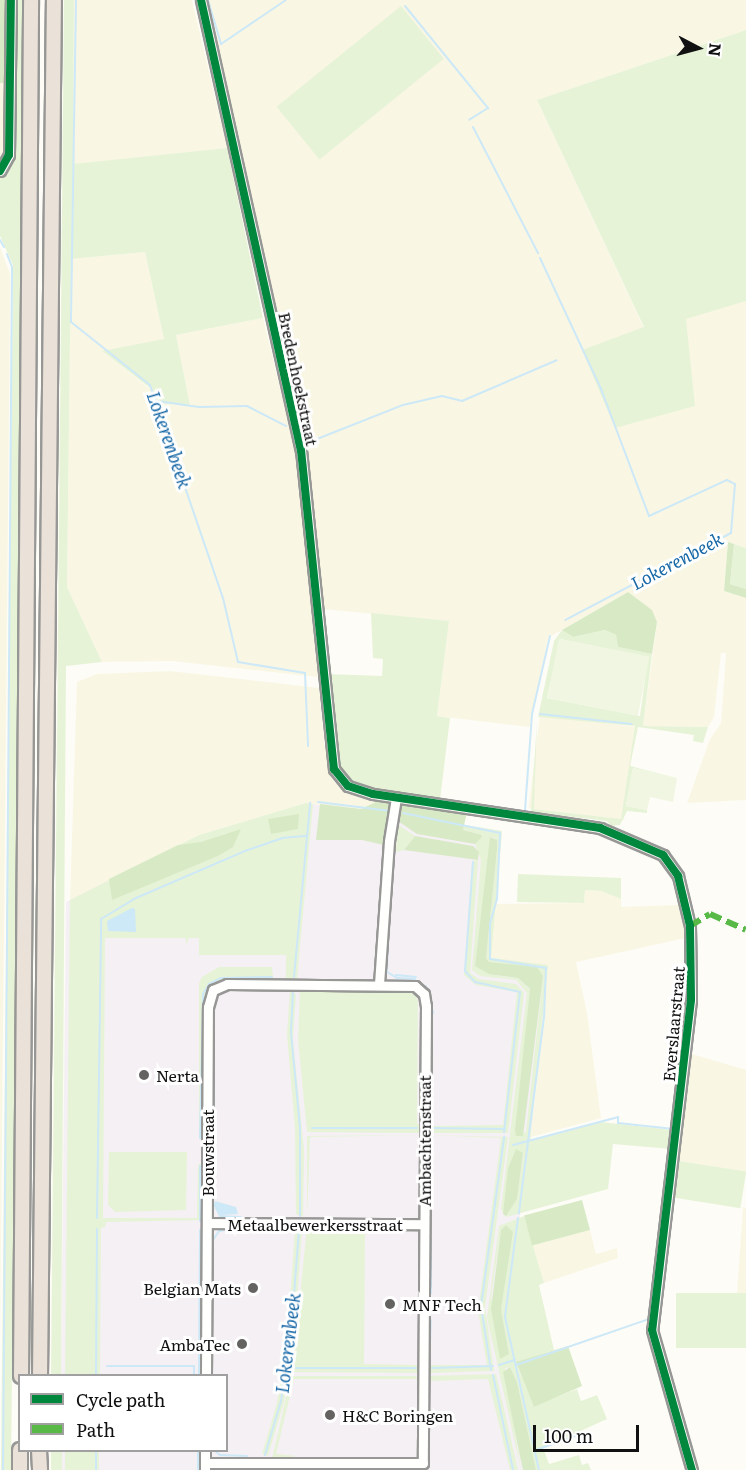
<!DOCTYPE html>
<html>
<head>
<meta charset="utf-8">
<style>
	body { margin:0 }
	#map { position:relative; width:746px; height:1470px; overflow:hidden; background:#fdfcf7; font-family:Literata,serif }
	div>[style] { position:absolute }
	.industrial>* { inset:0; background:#f5f0f3 }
	.farmland>* { inset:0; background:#f9f7e4; transform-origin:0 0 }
	.green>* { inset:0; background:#e7f3d7; transform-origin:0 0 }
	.forest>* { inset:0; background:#d8eac5; transform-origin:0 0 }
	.pitch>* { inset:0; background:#f0f6e1; transform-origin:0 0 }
	.water>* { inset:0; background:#cde8f7 }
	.stream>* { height:2px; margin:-1px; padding:0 1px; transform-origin:1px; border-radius:1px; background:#cde8f7 }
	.roads { filter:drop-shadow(2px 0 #979795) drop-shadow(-2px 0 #979795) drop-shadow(0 2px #979795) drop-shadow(0 -2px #979795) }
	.minor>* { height:9px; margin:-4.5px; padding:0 4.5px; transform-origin:4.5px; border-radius:4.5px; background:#fffffe }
	.highway>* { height:14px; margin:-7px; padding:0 7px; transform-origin:7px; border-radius:7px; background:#eae1d8 }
	.quiet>* { height:6px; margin-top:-3px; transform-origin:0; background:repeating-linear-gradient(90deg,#58b947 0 12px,transparent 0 18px) }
	.cycleway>* { height:8px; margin:-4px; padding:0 4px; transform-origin:4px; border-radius:4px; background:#00873e }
	.dots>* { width:16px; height:16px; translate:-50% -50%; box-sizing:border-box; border:3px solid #fff; border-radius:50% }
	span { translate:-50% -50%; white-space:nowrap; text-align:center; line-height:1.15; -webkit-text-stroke:6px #fff; paint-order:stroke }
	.street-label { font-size:16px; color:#111 }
	.poi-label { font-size:16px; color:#111 }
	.left { translate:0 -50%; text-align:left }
	.right { translate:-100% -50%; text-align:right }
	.water-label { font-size:18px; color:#1768a6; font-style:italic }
	.legend { position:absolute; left:18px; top:1374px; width:210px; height:78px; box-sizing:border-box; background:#fff; border:2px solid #a0a0a0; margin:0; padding:8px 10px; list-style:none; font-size:18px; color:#111 }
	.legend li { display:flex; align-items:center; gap:12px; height:30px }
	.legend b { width:30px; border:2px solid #a0a0a0 }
	.north { position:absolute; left:668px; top:18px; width:60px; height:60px; -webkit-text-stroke:4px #fff; paint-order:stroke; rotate:96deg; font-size:16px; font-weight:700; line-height:24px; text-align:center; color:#111 }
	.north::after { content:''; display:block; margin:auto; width:21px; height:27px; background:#111; clip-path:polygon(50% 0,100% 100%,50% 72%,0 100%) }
	.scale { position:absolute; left:533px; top:1425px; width:106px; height:27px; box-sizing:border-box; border:3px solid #111; border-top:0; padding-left:8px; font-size:18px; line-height:21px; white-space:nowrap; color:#111; -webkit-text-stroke:4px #fff; paint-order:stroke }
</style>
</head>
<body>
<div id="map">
	<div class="industrial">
		<div style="clip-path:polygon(306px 803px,502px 831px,496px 904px,548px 965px,531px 1137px,506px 1317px,541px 1470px,62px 1470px,62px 1451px,226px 1450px,226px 1376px,61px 1376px,66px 902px,148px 858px)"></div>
	</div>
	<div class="farmland">
		<div style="clip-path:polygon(74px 0,192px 0,227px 148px,73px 165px)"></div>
		<div style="clip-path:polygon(205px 0,746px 0,746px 30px,537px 100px,644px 328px,746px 301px,746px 548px,728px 542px,724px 591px,746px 598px,746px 800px,687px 803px,710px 739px,721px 723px,726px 653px,721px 653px,714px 717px,708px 727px,643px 726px,657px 622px,628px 592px,548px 638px,530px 727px,437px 716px,449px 621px,322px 609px,307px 445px)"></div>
		<div style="clip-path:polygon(0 83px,6px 83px,7px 148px,0 166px)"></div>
		<div style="clip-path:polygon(0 247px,10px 274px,10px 309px,0 1342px)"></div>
		<div style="clip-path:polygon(145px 252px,164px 339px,103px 352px,150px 389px,190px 404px,176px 335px,263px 318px,296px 455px,318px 677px,172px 661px,102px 662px,67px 587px,71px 259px)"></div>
		<div style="clip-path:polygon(170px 671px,319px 688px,324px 742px,334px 782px,356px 796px,380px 800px,361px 809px,306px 803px,199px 835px,70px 900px,77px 682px,97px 674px)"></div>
		<div style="left:540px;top:715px;width:96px;height:94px;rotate:7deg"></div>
		<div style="clip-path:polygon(585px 890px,601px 891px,621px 899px,621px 907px,678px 905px,686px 938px,576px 962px,587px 1013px,601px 1118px,531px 1137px,548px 965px,491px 958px,492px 913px,496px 904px,584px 903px)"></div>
		<div style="clip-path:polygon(692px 1054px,746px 1070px,746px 1172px,679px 1161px)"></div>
		<div style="clip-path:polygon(743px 1207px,746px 1208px,746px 1293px,737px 1293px)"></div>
		<div style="clip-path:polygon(590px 1230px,596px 1254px,617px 1248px,618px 1258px,544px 1283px,532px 1245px)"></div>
	</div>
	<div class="green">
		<div style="clip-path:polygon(15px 0,24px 0,22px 402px,11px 1470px,1px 1470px,13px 265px,0 236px,0 177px,13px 156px)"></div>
		<div style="clip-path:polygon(64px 0,74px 0,73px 164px,227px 148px,263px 318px,176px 335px,190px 405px,156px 403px,150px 388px,102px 351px,164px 339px,145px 252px,71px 259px,67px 587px,102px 662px,66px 666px,61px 1375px,51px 1376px)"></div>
		<div style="left:401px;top:6px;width:68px;height:160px;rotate:51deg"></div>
		<div style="clip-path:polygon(746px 30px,746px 301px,686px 319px,695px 406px,615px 428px,582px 350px,644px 327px,537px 100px)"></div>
		<div style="clip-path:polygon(734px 544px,746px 548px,746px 589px,730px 584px)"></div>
		<div style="clip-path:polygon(371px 613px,449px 621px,437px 716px,450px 718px,440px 800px,355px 785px,339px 769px,327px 674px,382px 676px,383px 659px,373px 658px)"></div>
		<div style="clip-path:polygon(evenodd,562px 630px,573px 637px,605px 630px,616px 635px,618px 647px,652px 654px,643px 726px,708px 727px,703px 743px,693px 741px,694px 735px,638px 727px,630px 766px,677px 778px,633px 768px,626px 806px,647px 810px,647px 813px,627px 811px,620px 825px,611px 826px,607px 821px,531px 812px,537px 721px,534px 809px,621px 819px,635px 726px,538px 717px,554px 641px,562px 630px,560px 639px,648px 657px,640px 716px,547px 698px,560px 639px)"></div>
		<div style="clip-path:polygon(306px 803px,313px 804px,297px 980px,286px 979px,286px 955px,199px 955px,199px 938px,189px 938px,186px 945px,186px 938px,105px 938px,103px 1218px,197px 1218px,198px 1164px,203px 1164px,203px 1220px,106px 1222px,105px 1227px,101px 1228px,100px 1375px,65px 1376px,70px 900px,199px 835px)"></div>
		<div style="clip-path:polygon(397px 824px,415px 836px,404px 850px,396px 852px)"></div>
		<div style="clip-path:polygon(evenodd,465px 825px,502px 831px,491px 958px,548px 965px,530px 1141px,601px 1122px,673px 1130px,671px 1149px,613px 1144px,608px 1189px,506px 1217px,501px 1209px,527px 993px,516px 980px,480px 976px,472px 970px,481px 860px,475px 844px,482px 835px,462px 830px,465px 825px,491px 837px,495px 838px,497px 850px,486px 958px,489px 962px,537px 968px,543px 976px,526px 1132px,516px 1136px,530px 990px,518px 978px,499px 976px,475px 966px,491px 837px,465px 825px,516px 1150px,523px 1154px,517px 1199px,506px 1216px,508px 1168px,516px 1150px)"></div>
		<div style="clip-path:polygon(478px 860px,470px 973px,479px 979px,516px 984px,524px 993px,508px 1133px,430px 1133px,430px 1126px,503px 1125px,517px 992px,476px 985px,464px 975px,472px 861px)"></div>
		<div style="clip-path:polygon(518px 874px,621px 878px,621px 899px,601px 891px,585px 890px,584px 903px,517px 902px)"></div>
		<div style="clip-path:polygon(219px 967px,272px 967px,273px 979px,224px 980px,211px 987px,205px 995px,203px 1139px,199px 1139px,199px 983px,202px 977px)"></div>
		<div style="clip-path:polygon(300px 988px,409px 992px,415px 995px,418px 1001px,417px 1124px,422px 1124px,422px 1133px,307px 1132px,298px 1040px)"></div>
		<div style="clip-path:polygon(290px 991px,296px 994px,293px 1040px,304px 1150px,303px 1217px,296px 1214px,295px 1128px,287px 1034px)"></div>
		<div style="clip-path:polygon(422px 1135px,310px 1137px,307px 1220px,307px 1136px)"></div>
		<div style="clip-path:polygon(429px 1135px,508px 1137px,485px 1307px,494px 1371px,428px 1373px,428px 1365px,487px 1365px,478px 1311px,501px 1138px)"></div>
		<div style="clip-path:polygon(109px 1152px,187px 1152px,186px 1210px,115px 1212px,108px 1205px)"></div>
		<div style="left:679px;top:1161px;width:68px;height:37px;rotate:9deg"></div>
		<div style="clip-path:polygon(evenodd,524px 1216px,544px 1283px,539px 1285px,554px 1350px,516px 1363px,534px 1406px,577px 1389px,581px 1401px,597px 1395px,607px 1419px,543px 1448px,549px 1464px,579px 1455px,582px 1465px,588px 1463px,591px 1470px,536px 1470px,517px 1382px,510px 1367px,505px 1368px,521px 1470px,487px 1318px,499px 1226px,524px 1216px,506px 1225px,512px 1232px,501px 1309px,509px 1354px,491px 1297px,501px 1230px,506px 1225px)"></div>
		<div style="clip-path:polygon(307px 1227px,311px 1232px,365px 1231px,364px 1364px,420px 1365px,420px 1373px,292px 1372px)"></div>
		<div style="clip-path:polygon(302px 1230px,295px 1334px,284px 1402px,268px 1456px,262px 1454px,277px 1403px,288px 1329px,295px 1231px)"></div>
		<div style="left:746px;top:1293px;width:55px;height:70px;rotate:90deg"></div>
		<div style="clip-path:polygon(496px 1374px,518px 1470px,510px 1470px,488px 1379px,428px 1381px,428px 1376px)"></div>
		<div style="clip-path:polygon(291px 1376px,415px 1376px,420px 1379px,294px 1379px,276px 1454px,297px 1456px,272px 1459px)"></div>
		<div style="left:51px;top:1451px;width:11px;height:19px"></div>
		<div style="left:65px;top:1451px;width:34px;height:19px"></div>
	</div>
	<div class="forest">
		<div style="left:0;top:0;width:6px;height:83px"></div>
		<div style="clip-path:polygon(728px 542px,734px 544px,730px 584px,746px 589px,746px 598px,724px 591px)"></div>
		<div style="clip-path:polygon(628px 592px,652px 610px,657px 622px,652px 654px,618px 647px,616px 635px,605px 630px,573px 637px,562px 630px)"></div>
		<div style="clip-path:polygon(380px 800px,467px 812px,463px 830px,482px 835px,481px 838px,475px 844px,417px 834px,398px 821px,398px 815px,387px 813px,384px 845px,362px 840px,316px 840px,320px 804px,361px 809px)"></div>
		<div style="clip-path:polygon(299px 814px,298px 829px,271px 834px,268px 819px)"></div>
		<div style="clip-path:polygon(241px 829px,233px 847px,218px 856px,112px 900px,109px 879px,178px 845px,201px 842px)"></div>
		<div style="clip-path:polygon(415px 836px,473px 846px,479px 852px,478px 860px,404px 850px)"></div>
		<div style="clip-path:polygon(490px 837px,497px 840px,497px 850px,486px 958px,489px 962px,537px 967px,543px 976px,523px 1136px,516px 1136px,515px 1130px,530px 989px,518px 978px,489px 974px,475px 966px)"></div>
		<div style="clip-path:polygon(516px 1149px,523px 1153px,517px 1199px,506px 1216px,503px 1214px,508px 1168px)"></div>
		<div style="left:582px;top:1200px;width:31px;height:60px;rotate:75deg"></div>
		<div style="clip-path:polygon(506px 1225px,513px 1232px,501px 1309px,509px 1354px,500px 1359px,491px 1309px,501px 1230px)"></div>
		<div style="clip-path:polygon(568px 1346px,582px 1386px,534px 1407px,516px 1362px)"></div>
		<div style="clip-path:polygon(510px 1367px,517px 1382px,536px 1470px,523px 1470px,521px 1461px,503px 1372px)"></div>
	</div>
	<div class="pitch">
		<div style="left:559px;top:639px;width:92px;height:60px;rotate:11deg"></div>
		<div style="clip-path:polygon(633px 768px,677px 778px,673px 802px,650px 797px,647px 810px,626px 806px)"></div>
	</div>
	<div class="water">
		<div style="clip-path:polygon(132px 908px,135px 909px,136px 932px,108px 931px,107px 921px)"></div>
		<div style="clip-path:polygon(215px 1201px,236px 1207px,238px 1214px,221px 1215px,215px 1208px)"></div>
	</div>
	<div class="stream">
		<div style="left:76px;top:0;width:322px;rotate:90.9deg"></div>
		<div style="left:71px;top:322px;width:101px;rotate:38.6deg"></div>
		<div style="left:150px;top:385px;width:225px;rotate:71.1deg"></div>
		<div style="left:223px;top:598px;width:66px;rotate:76.8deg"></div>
		<div style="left:238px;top:662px;width:68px;rotate:9.3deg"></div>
		<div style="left:305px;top:673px;width:73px;rotate:87.6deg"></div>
		<div style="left:208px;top:0;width:46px;rotate:73.5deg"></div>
		<div style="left:221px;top:44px;width:78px;rotate:-34.1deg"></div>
		<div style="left:405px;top:6px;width:132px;rotate:50.9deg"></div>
		<div style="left:488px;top:108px;width:22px;rotate:148deg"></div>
		<div style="left:473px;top:127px;width:142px;rotate:62.7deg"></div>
		<div style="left:0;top:240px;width:8px;rotate:60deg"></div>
		<div style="left:540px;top:258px;width:145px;rotate:65deg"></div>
		<div style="left:601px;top:389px;width:136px;rotate:69.3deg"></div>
		<div style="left:649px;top:516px;width:86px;rotate:-24.8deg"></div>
		<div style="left:727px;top:480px;width:9px;rotate:27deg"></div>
		<div style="left:735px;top:484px;width:49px;rotate:94.7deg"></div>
		<div style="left:731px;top:533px;width:187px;rotate:152.3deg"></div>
		<div style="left:157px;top:401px;width:42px;rotate:8.1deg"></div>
		<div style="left:199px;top:407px;width:48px;rotate:-1.2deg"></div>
		<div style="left:247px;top:406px;width:44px;rotate:27.1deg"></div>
		<div style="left:312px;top:441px;width:98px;rotate:-21.6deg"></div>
		<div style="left:403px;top:405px;width:40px;rotate:-13deg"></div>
		<div style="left:442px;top:396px;width:21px;rotate:14deg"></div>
		<div style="left:462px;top:401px;width:103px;rotate:-23.3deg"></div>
		<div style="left:540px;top:714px;width:92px;rotate:6.3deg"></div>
		<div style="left:318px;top:802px;width:73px;rotate:7.1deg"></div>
		<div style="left:525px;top:810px;width:96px;rotate:-85.8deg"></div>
		<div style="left:532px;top:714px;width:80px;rotate:-77deg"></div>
		<div style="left:403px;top:813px;width:99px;rotate:11.7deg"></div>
		<div style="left:500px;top:833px;width:66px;rotate:92.6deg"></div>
		<div style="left:497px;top:899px;width:26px;rotate:106deg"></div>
		<div style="left:490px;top:924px;width:35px;rotate:90deg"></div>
		<div style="left:490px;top:959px;width:57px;rotate:9.1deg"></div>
		<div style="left:546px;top:968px;width:49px;rotate:92.3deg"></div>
		<div style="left:544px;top:1017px;width:198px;rotate:97.3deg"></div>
		<div style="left:473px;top:862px;width:109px;rotate:94.2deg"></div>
		<div style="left:465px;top:971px;width:15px;rotate:48deg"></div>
		<div style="left:475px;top:982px;width:46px;rotate:12.5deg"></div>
		<div style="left:520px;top:992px;width:141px;rotate:96.5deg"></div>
		<div style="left:388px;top:934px;width:23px;rotate:-85deg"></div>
		<div style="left:388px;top:940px;width:32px;rotate:92deg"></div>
		<div style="left:387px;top:972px;width:12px;rotate:31deg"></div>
		<div style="left:397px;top:978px;width:18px;rotate:3deg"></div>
		<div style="left:396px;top:975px;width:20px;rotate:6deg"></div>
		<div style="left:294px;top:977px;width:175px;rotate:-84.7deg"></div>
		<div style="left:426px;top:986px;width:28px;rotate:75deg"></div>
		<div style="left:293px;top:991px;width:41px;rotate:92.8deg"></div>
		<div style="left:291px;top:1032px;width:96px;rotate:84.6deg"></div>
		<div style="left:300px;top:1128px;width:88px;rotate:90deg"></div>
		<div style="left:432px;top:1055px;width:19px;rotate:-90deg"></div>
		<div style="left:432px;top:1065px;width:14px;rotate:90deg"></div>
		<div style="left:432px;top:1106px;width:18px;rotate:-90deg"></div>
		<div style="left:432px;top:1117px;width:2px;rotate:-90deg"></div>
		<div style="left:312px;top:1128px;width:105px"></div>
		<div style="left:432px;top:1128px;width:73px;rotate:0.8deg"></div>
		<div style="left:200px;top:1138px;width:144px;rotate:-88.8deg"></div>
		<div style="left:203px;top:994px;width:12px;rotate:-59deg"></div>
		<div style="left:209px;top:984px;width:13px;rotate:-27deg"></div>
		<div style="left:221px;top:978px;width:51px;rotate:-1.1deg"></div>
		<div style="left:513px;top:1145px;width:109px;rotate:-14.9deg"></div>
		<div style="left:618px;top:1117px;width:6px;rotate:90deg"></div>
		<div style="left:618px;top:1123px;width:56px;rotate:6.1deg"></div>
		<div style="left:431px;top:1170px;width:33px;rotate:-88deg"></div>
		<div style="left:431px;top:1181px;width:46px;rotate:90deg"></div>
		<div style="left:213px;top:1192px;width:114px;rotate:-89.5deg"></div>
		<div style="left:212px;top:1200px;width:18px;rotate:63deg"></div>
		<div style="left:220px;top:1216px;width:21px;rotate:3deg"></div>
		<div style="left:97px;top:1218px;width:299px;rotate:-89.2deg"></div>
		<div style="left:101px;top:919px;width:41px;rotate:-31deg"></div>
		<div style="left:136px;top:898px;width:119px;rotate:-23.3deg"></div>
		<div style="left:245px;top:851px;width:39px;rotate:-19deg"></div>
		<div style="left:282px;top:838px;width:25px;rotate:-5deg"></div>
		<div style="left:518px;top:1218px;width:100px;rotate:97.5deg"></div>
		<div style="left:505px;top:1317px;width:157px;rotate:77.5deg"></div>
		<div style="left:200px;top:1221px;width:55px;rotate:-90deg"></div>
		<div style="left:235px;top:1229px;width:13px"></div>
		<div style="left:253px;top:1229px;width:12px"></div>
		<div style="left:270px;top:1230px;width:12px;rotate:-5deg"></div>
		<div style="left:289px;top:1230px;width:3px;rotate:-18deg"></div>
		<div style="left:431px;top:1293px;width:54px;rotate:-90deg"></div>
		<div style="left:431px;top:1307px;width:7px;rotate:-90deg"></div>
		<div style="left:212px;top:1316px;width:76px;rotate:-89.2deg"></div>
		<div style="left:213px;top:1240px;width:11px;rotate:-56deg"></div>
		<div style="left:219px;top:1231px;width:11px;rotate:-10deg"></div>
		<div style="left:430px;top:1343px;width:23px;rotate:-88deg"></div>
		<div style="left:430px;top:1359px;width:6px;rotate:90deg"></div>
		<div style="left:499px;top:1365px;width:16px;rotate:-18deg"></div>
		<div style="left:516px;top:1365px;width:138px;rotate:-19.1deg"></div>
		<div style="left:107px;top:1366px;width:87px"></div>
		<div style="left:194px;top:1366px;width:10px;rotate:90deg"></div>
		<div style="left:212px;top:1366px;width:36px;rotate:-90deg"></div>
		<div style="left:296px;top:1368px;width:120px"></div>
		<div style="left:432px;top:1368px;width:61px;rotate:-1.9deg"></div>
		<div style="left:491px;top:1370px;width:65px;rotate:-98.9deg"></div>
		<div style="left:481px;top:1306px;width:171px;rotate:-82.2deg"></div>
		<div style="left:212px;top:1373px;width:3px;rotate:90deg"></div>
		<div style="left:493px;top:1375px;width:97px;rotate:78.1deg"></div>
		<div style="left:96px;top:1376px;width:147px;rotate:-89.6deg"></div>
		<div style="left:199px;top:1376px;width:146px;rotate:-89.6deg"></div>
		<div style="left:96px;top:1450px;width:20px;rotate:90deg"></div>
		<div style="left:214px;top:1450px;width:8px;rotate:40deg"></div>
		<div style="left:220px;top:1455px;width:27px;rotate:2deg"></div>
		<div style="left:536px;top:1450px;width:45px;rotate:-19.7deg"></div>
		<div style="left:265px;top:1455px;width:56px;rotate:-73.5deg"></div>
		<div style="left:281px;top:1401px;width:70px;rotate:-81.8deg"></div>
		<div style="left:291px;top:1332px;width:102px;rotate:-85.5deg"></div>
		<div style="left:3px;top:1470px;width:1203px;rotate:-89.57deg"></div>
		<div style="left:12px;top:267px;width:14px;rotate:-111deg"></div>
		<div style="left:198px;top:1470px;width:20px;rotate:-90deg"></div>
	</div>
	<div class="roads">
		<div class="minor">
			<div style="left:201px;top:0;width:461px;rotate:77.5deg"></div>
			<div style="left:301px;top:450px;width:321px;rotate:84.1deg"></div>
			<div style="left:334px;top:769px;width:22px;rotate:51deg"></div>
			<div style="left:348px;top:786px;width:26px;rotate:18deg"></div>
			<div style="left:373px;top:794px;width:230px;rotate:8.5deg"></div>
			<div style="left:600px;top:828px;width:69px;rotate:23.2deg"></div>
			<div style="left:663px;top:855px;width:26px;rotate:54deg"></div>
			<div style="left:678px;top:876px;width:51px;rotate:76.5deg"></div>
			<div style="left:690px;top:926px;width:74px;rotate:89.2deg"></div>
			<div style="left:691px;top:1000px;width:332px;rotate:96.7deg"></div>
			<div style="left:652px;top:1330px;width:146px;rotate:74.1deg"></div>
			<div style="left:0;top:171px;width:18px;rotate:-61deg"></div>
			<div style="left:9px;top:155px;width:155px;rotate:-89.3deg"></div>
			<div style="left:379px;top:984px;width:143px;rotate:-86deg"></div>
			<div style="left:389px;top:841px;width:44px;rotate:-80.8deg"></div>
			<div style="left:207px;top:1223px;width:217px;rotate:0.3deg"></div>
			<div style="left:206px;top:1376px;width:369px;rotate:-89.7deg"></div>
			<div style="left:208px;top:1007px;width:18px;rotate:-74deg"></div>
			<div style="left:213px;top:990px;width:15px;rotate:-23deg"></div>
			<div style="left:227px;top:984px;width:188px;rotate:0.6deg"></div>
			<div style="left:415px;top:986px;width:12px;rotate:42deg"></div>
			<div style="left:424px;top:994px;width:12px;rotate:81deg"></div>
			<div style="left:426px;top:1006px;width:457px;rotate:90.4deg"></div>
			<div style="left:205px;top:1463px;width:218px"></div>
			<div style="left:205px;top:1470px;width:20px;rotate:-90deg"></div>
		</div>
		<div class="highway">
			<div style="left:21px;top:1376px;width:1376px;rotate:-89.58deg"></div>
			<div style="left:40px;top:1376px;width:1376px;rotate:-89.42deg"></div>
			<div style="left:20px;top:1450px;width:20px;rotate:90deg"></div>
			<div style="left:39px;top:1450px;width:20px;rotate:87deg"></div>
		</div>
	</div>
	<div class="quiet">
		<div style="left:690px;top:926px;width:23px;rotate:-31deg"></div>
		<div style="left:710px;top:914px;width:39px;rotate:24deg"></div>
	</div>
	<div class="cycleway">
		<div style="left:201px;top:0;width:461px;rotate:77.5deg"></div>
		<div style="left:301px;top:450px;width:321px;rotate:84.1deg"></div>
		<div style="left:334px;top:769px;width:22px;rotate:51deg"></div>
		<div style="left:348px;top:786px;width:26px;rotate:18deg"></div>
		<div style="left:373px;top:794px;width:230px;rotate:8.5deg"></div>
		<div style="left:600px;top:828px;width:69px;rotate:23.2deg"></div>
		<div style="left:663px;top:855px;width:26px;rotate:54deg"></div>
		<div style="left:678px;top:876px;width:51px;rotate:76.5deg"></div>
		<div style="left:690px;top:926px;width:74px;rotate:89.2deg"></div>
		<div style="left:691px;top:1000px;width:332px;rotate:96.7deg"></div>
		<div style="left:652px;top:1330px;width:146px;rotate:74.1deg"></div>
		<div style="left:0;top:171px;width:18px;rotate:-61deg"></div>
		<div style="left:9px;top:155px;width:155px;rotate:-89.3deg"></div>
	</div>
	<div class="dots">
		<div style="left:144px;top:1075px;background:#646362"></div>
		<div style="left:253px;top:1288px;background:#646362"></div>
		<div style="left:390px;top:1304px;background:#646362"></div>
		<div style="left:242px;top:1344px;background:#646362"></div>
		<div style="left:330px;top:1415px;background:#646362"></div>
	</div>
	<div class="street-label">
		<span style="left:299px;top:379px;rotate:78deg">Bredenhoekstraat</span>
		<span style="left:673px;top:1024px;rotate:-85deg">Everslaarstraat</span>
		<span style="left:424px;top:1141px;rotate:-90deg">Ambachtenstraat</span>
		<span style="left:207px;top:1153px;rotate:-90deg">Bouwstraat</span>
		<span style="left:315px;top:1224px">Metaalbewerkersstraat</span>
	</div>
	<div class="poi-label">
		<span class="left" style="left:156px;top:1075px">Nerta</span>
		<span class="right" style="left:241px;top:1288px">Belgian Mats</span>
		<span class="left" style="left:402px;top:1304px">MNF Tech</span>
		<span class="right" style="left:230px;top:1344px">AmbaTec</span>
		<span class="left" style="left:342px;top:1415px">H&amp;C Boringen</span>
	</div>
	<div class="water-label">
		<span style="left:169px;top:440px;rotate:71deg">Lokerenbeek</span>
		<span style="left:677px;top:561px;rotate:-28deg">Lokerenbeek</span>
		<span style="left:288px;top:1343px;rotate:-83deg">Lokerenbeek</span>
	</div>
	<ul class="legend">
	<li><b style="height:8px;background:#00873e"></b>Cycle path</li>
	<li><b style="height:8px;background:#58b947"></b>Path</li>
	</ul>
	<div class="north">N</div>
	<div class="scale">100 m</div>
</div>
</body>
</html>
